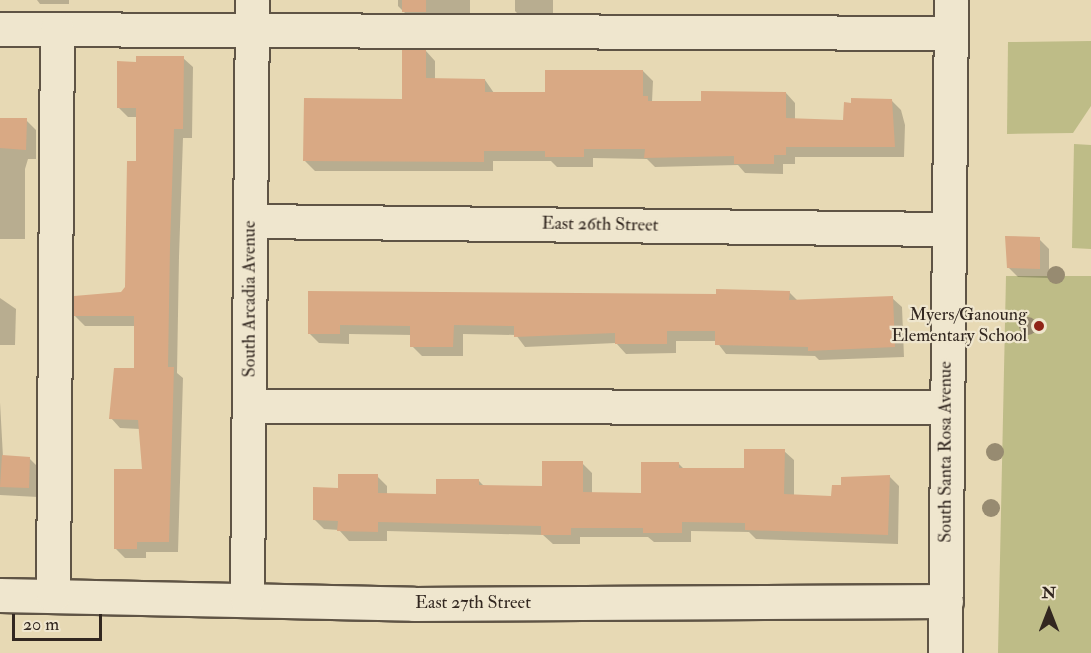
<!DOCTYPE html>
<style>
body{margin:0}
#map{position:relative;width:1091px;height:653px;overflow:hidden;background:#e7d9b4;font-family:"IM FELL Double Pica",serif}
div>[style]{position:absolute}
.green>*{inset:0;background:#bebc87}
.shadow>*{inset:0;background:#0003}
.building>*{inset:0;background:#d9a984}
.roads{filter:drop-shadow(2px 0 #5f5445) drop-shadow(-2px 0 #5f5445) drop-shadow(0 2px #5f5445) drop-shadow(0 -2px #5f5445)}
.minor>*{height:33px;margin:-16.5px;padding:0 16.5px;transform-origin:16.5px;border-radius:16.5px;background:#efe6ce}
.trees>*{width:18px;height:18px;margin:-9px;border-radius:50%;background:#978b71}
.dots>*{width:16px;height:16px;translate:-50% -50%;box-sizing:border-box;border:3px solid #efe6ce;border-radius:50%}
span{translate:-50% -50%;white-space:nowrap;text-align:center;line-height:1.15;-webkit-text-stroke:4.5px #efe6ce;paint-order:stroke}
.street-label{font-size:18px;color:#322720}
.poi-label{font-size:18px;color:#322720}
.right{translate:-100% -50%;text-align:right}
.north{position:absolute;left:1019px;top:581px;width:60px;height:60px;-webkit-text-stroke:4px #efe6ce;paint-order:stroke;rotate:0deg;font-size:16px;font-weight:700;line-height:24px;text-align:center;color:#322720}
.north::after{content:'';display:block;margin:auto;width:21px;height:27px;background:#322720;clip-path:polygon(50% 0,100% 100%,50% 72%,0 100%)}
.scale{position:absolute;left:12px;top:614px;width:90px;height:27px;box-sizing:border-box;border:3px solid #322720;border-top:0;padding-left:8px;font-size:18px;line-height:21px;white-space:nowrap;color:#322720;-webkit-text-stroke:4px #efe6ce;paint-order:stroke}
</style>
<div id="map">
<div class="green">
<div style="clip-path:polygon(1091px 41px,1091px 106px,1073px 133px,1007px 134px,1008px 42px)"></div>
<div style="clip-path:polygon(1074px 144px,1091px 145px,1091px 249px,1072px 248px)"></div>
<div style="clip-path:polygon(1006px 276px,1091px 276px,1091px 653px,998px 653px)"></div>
</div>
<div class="shadow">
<div style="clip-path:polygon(37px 0,69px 0,69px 4px,40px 4px)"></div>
<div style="clip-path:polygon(398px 0,470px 0,470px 16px,413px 21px,398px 6px)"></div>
<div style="clip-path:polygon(515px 0,553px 0,553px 21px,525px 21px,515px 11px)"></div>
<div style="clip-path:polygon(426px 51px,435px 61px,435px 79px,485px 80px,494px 93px,546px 93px,643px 71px,653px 81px,652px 102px,702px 103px,786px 93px,795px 103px,795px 120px,845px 121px,891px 100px,901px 110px,905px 125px,904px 157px,795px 157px,795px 164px,783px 164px,783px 174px,745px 173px,738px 165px,655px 167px,647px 159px,593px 158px,593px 167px,557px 167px,551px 161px,493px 161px,493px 171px,315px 171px,305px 161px,403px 100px)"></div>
<div style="clip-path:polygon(183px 58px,193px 67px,192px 138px,183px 138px,179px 257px,177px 373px,183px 378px,178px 552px,146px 552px,146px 558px,125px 558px,115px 548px,144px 470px,140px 429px,120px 428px,111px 418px,135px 369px,135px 326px,85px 326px,75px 316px,122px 294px,126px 287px,138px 163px,138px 117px,128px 117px,118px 107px,138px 63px)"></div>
<div style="clip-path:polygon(0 119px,26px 120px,36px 130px,36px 159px,28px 159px,25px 169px,25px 239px,0 239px)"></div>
<div style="clip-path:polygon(1039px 239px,1049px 249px,1049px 278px,1018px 277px,1008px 267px)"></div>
<div style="clip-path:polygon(310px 292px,717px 295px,789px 292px,798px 301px,892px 298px,902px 307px,904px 357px,819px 360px,815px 356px,726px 354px,716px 341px,676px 341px,676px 353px,626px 354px,616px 343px,525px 347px,516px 335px,463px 334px,463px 356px,422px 356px,412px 346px,412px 335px,349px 334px,349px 344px,319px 343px,309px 333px)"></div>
<div style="clip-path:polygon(0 298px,16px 309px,15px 345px,0 345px)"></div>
<div style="clip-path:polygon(0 402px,3px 457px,29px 458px,39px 468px,38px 497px,0 495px)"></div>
<div style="clip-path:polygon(784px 451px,794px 460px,794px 496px,833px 498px,889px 476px,899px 486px,898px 544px,756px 539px,749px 532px,691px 531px,691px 542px,654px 542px,648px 537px,580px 537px,580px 544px,553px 544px,543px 535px,387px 531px,387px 541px,349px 541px,339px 530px,324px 529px,314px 519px,339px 489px,377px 476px,387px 486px,387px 494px,437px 495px,479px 481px,485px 487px,543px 488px,582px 463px,592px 473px,592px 494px,643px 495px,678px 463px,684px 469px,745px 469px)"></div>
</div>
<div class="building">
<div style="clip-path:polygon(402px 0,426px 0,426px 12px,402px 12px)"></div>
<div style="clip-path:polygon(402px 49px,426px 50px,426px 78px,485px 79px,485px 92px,545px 92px,545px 70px,643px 70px,643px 96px,648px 96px,648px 101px,701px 101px,701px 91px,786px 92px,786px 118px,843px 120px,844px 102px,851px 103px,851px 98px,892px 99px,895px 147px,786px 147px,786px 155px,774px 155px,774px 164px,734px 164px,734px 156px,644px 158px,645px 149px,584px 149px,584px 157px,545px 157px,545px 151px,484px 151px,484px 162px,303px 161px,304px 98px,402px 99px)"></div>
<div style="clip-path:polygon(136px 56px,184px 56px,183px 129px,174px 129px,170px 246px,168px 367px,174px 367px,169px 542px,137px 542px,137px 549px,114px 549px,114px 469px,142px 469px,138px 420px,109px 419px,114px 368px,134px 368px,134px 316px,74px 316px,74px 296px,121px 292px,125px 287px,127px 161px,136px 161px,136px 108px,117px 108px,117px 61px,136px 62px)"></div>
<div style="clip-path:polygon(0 118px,27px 118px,26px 150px,0 148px)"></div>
<div style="clip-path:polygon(1005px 236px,1040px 237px,1040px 269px,1007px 268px)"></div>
<div style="clip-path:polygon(716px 289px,790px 291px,789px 300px,893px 296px,895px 347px,808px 351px,808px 347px,715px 345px,715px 331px,667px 331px,667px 344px,615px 344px,615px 333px,514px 337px,514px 326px,454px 325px,453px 347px,410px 347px,410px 326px,340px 325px,340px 334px,308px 334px,308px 291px,716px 294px)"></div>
<div style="clip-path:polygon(744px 449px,785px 449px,784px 494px,831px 496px,832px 485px,841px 485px,841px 477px,890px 475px,888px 535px,745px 530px,745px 523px,682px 522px,682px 533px,643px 533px,643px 528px,571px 528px,571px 535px,541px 535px,541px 526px,378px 522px,378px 532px,337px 531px,338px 521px,313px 520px,313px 487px,338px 488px,338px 474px,378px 474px,378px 493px,436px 494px,436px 479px,479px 479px,479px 485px,542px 486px,542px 461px,583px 461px,583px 492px,641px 493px,641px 462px,679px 462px,679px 468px,744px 468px)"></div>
<div style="clip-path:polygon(2px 455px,30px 457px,29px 488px,0 487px)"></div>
</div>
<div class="roads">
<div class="minor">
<div style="left:0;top:29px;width:950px;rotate:0.24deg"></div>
<div style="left:251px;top:221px;width:698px;rotate:0.66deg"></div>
<div style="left:250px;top:406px;width:696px;rotate:0.08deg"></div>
<div style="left:0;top:595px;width:414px;rotate:1.2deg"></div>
<div style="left:414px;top:604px;width:532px;rotate:-0.32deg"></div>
<div style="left:53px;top:595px;width:566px;rotate:-89.6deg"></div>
<div style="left:247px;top:599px;width:599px;rotate:-89.52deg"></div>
<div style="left:945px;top:653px;width:653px;rotate:-89.47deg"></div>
</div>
</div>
<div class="trees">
<div style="left:1056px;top:275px"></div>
<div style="left:1028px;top:326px"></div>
<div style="left:995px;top:452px"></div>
<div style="left:991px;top:508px"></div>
</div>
<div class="dots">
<div style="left:1039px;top:326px;background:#8f2418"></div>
</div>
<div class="street-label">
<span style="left:600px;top:225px;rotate:1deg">East 26th Street</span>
<span style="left:250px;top:299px;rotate:-90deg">South Arcadia Avenue</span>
<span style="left:946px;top:452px;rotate:-90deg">South Santa Rosa Avenue</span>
<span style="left:473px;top:603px">East 27th Street</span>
</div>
<div class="poi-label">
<span class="right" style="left:1027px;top:326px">Myers/Ganoung<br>Elementary School</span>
</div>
<div class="north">N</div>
<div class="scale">20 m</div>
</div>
